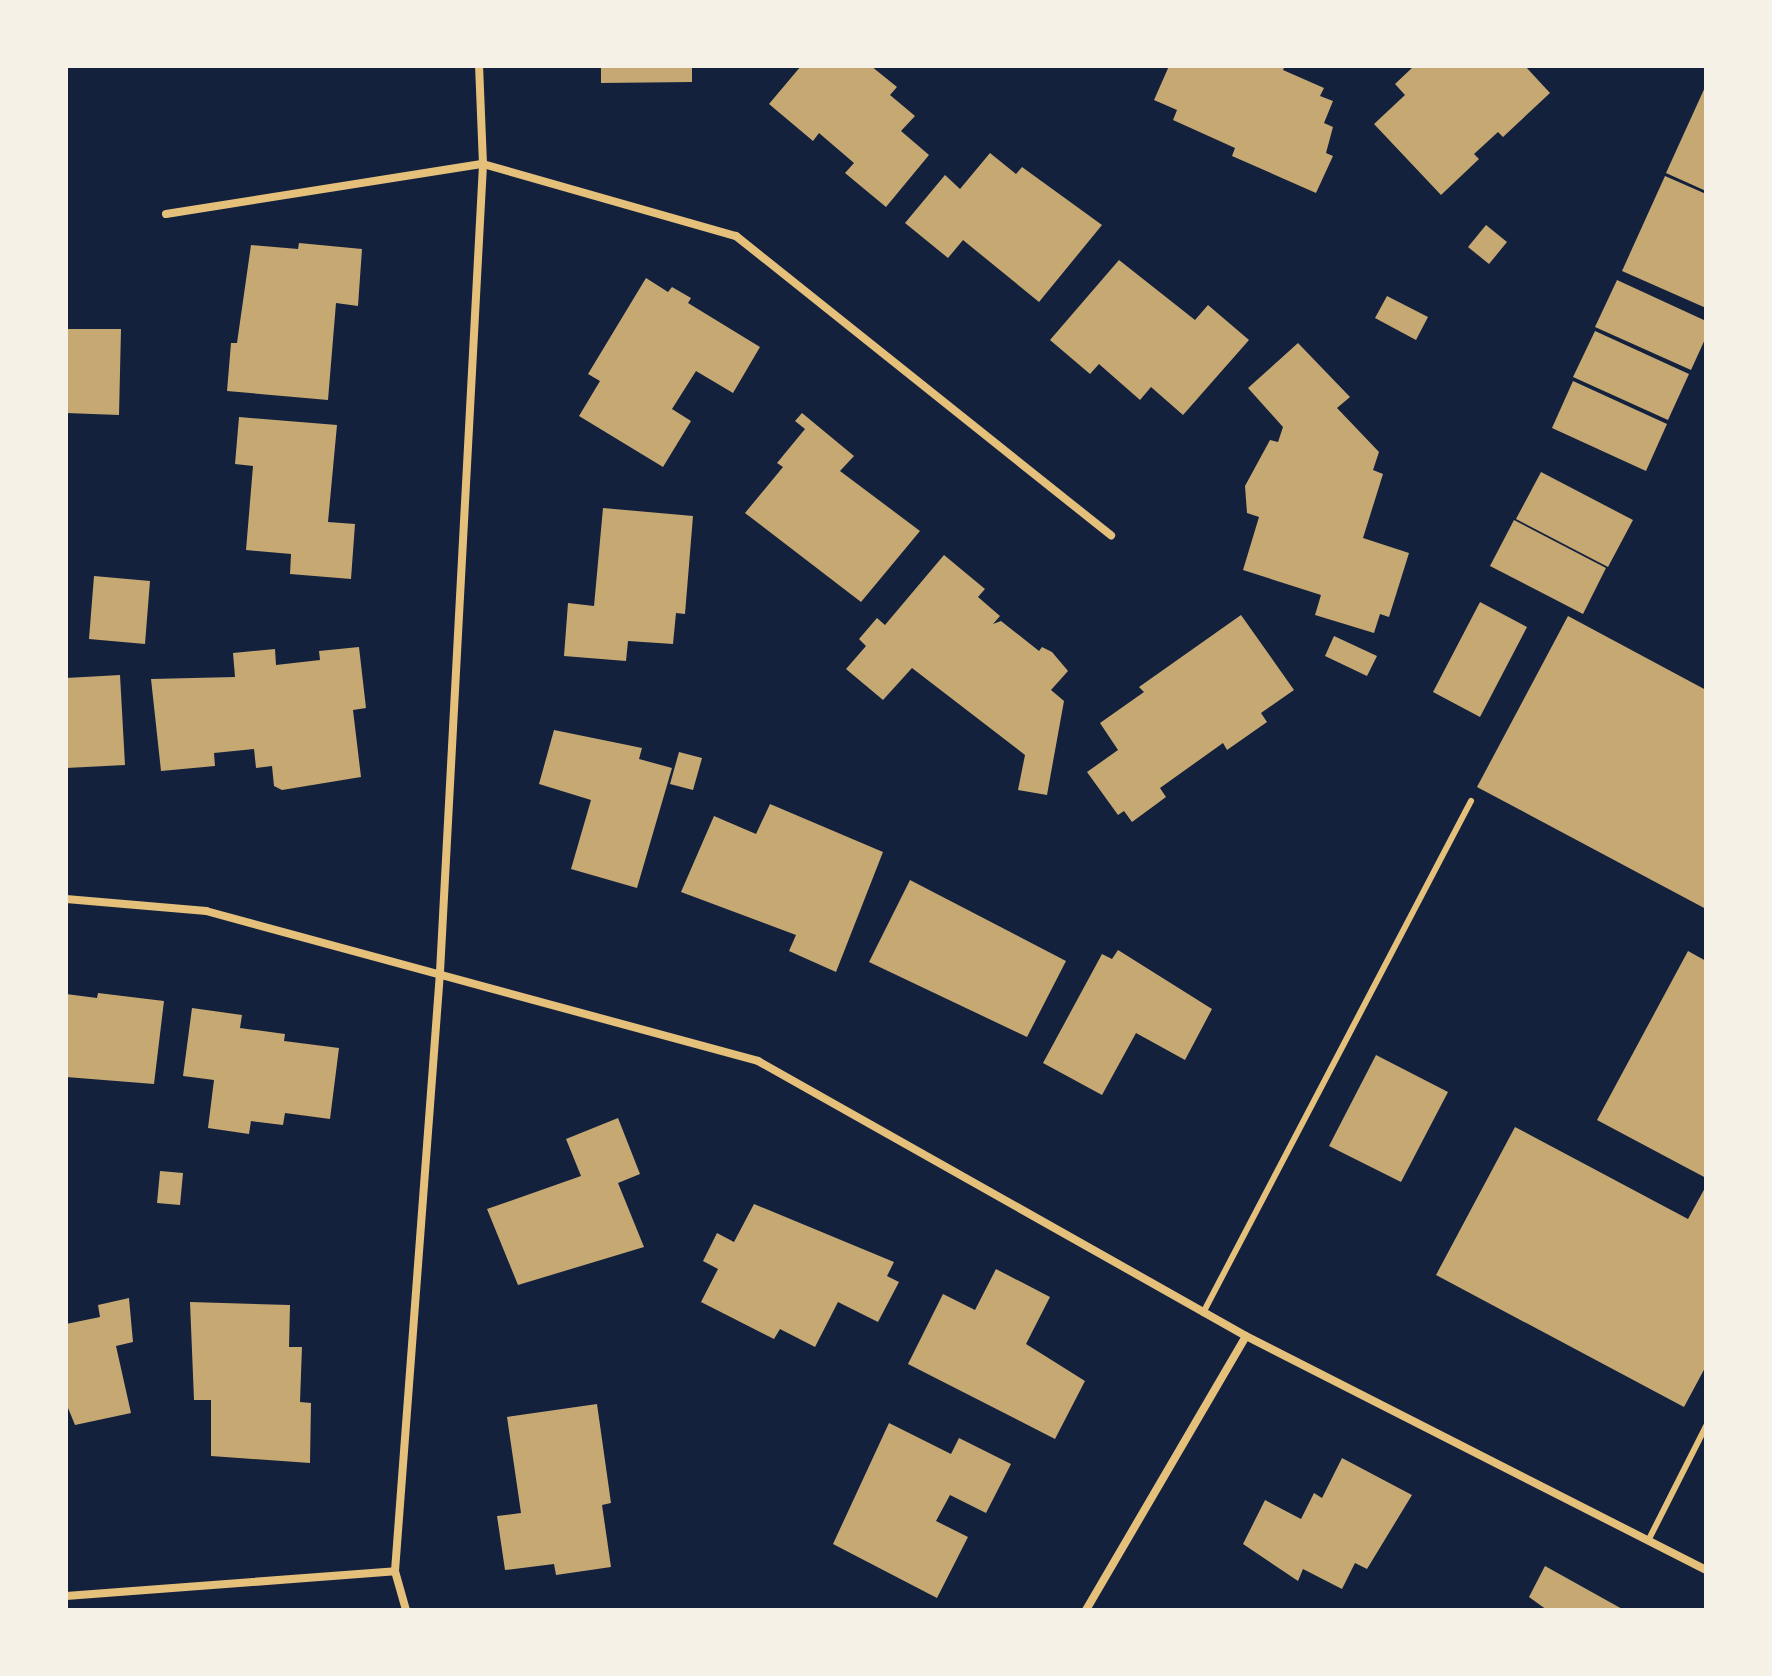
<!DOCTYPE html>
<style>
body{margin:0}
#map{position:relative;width:1772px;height:1676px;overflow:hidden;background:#14213d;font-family:"Playfair Display",serif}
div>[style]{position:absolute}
.building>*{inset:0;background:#c6a872}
.service>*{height:6px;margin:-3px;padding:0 3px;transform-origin:3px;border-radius:3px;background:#e5c07b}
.minor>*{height:8px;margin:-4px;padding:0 4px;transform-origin:4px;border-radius:4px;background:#e5c07b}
span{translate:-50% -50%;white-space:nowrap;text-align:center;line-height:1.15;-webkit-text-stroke:7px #f6f1e7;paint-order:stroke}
.frame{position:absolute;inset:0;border:68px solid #f6f1e7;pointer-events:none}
</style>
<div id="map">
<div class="building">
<div style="clip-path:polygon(601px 66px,692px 66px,692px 82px,601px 83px)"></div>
<div style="clip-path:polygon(801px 66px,871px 66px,897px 87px,890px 95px,915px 116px,901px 131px,929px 155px,886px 207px,845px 173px,854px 163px,819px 133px,813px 141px,769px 104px)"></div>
<div style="clip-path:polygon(1169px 66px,1285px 66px,1283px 70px,1324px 88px,1320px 96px,1333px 101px,1324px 123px,1333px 127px,1326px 153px,1333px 156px,1316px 193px,1232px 156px,1235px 148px,1173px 120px,1177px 110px,1154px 100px)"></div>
<div style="clip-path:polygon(1414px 66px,1525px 66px,1550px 93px,1503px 137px,1498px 132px,1474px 154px,1479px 159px,1441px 195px,1374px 124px,1405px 95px,1395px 84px)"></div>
<div style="clip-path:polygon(1706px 85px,1706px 191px,1666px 173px)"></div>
<div style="clip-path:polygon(990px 153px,1016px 174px,1022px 167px,1102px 225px,1039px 302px,963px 240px,948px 258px,905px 223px,945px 175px,960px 189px)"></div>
<div style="clip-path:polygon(1665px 176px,1706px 194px,1706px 308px,1622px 271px)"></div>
<div style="clip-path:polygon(1486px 225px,1507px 242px,1489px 264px,1468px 247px)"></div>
<div style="clip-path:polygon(299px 243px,362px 249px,358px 306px,336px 303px,328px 400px,227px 391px,231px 343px,237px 343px,251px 245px,298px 249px)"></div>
<div style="clip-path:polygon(1119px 260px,1195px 320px,1208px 305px,1249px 340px,1183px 415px,1151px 387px,1140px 400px,1099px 364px,1090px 374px,1050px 340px)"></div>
<div style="clip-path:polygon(646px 278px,668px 292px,672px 287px,691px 298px,688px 303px,760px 347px,733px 393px,696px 371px,672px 409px,691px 421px,663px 467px,579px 416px,600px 381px,588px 374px)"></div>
<div style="clip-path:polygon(1617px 280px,1706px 321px,1706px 337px,1691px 370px,1595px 327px)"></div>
<div style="clip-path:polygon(1387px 296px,1428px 317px,1416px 340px,1375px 318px)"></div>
<div style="clip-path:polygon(66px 329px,121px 329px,119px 415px,66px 413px)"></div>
<div style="clip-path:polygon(1595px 331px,1689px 374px,1668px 420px,1573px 377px)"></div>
<div style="clip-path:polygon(1298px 343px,1350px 397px,1337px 408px,1379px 452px,1373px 470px,1383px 474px,1363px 538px,1409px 553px,1389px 617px,1380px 614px,1374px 633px,1315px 615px,1321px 595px,1243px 570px,1259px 517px,1247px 513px,1245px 486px,1270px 440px,1278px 442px,1283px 427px,1248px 388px)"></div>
<div style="clip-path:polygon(1573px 381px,1667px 424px,1646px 471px,1552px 428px)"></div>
<div style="clip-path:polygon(802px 413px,854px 456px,840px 471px,920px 531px,861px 602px,745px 513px,783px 467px,777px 463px,805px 429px,795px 421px)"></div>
<div style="clip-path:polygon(239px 417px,337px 425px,328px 522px,355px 524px,351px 579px,290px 574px,291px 554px,246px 550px,253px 466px,235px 464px)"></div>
<div style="clip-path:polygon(1541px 472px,1633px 520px,1608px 567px,1516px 519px)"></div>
<div style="clip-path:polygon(603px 508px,693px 516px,685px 614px,676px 613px,673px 644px,628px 641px,626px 661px,564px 656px,568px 603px,594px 606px)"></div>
<div style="clip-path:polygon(1514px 520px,1606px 568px,1583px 614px,1490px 566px)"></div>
<div style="clip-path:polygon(944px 555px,985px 589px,978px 597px,1000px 616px,993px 624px,1001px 621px,1039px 651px,1042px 647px,1052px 652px,1068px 671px,1051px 690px,1064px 701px,1047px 795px,1018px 790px,1025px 755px,912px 668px,883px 700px,846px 669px,866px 646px,859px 639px,877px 618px,885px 625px)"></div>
<div style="clip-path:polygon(94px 576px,150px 581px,145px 644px,89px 639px)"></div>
<div style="clip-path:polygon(1480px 602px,1527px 627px,1480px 717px,1433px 692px)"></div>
<div style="clip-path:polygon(1241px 615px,1294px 690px,1261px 713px,1267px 722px,1227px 750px,1223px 743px,1160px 788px,1166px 797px,1132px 822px,1124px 811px,1118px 815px,1087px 772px,1118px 750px,1100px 723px,1144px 692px,1139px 687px)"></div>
<div style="clip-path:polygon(1568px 616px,1706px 690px,1706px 909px,1477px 787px)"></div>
<div style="clip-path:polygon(1334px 636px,1377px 656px,1367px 676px,1325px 656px)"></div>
<div style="clip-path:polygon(359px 647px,366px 708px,353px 710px,361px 777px,282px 790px,274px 786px,272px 766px,256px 768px,254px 749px,214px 753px,215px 766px,161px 771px,151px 679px,235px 677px,233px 653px,275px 649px,276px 665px,320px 660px,319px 651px)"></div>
<div style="clip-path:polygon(120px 675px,125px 765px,66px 768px,66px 678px)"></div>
<div style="clip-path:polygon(554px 730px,642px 748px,639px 759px,672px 768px,637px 888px,571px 869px,591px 800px,539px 784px)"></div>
<div style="clip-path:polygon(679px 752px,702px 758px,693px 790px,670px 784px)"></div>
<div style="clip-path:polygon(770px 804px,883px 852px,836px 972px,789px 951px,796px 935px,681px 892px,714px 816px,756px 834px)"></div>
<div style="clip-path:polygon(910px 880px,1066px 961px,1027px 1037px,869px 962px)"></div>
<div style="clip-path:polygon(1118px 950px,1212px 1009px,1185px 1060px,1136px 1033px,1102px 1095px,1043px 1063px,1102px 954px,1112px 959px)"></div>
<div style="clip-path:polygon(1688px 951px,1706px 961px,1706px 1178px,1597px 1120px)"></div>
<div style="clip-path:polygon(98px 993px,164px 1001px,154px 1084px,66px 1077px,66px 994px,97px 998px)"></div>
<div style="clip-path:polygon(192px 1008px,242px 1015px,240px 1028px,285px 1034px,284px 1041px,339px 1048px,330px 1119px,285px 1113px,283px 1125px,251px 1121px,249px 1134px,208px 1128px,214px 1080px,183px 1076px)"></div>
<div style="clip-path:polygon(1376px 1055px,1448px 1092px,1401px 1182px,1329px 1146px)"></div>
<div style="clip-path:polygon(618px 1118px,640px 1174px,618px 1183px,644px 1247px,518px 1285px,487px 1209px,581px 1176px,566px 1139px)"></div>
<div style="clip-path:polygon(1515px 1127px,1688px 1219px,1706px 1186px,1706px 1366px,1684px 1407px,1436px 1275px)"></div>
<div style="clip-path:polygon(160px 1171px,183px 1173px,180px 1205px,157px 1203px)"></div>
<div style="clip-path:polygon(754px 1204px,894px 1262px,887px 1276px,899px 1282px,878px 1322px,838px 1302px,815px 1347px,780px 1329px,774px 1339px,701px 1302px,718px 1269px,703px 1261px,717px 1233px,734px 1242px)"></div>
<div style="clip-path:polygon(996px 1269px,1050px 1297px,1026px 1344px,1085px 1381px,1055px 1439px,908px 1364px,943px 1294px,975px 1310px)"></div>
<div style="clip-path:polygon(129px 1298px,133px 1342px,116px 1346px,131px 1413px,75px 1425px,66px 1403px,66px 1324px,100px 1317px,98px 1305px)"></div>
<div style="clip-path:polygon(190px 1302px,290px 1305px,289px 1347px,302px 1347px,300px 1402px,311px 1403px,310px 1463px,211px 1456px,211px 1400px,194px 1400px)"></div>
<div style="clip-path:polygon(597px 1404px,611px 1503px,602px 1505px,611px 1567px,556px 1575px,554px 1564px,505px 1570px,497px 1516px,521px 1513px,507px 1417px)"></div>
<div style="clip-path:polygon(889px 1423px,951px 1454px,959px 1438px,1011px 1464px,986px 1513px,950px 1495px,936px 1521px,968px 1537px,937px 1598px,833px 1544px)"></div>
<div style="clip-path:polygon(1342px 1458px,1412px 1495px,1367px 1569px,1355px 1563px,1342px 1589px,1303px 1569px,1298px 1581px,1243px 1544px,1265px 1500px,1301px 1519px,1314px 1493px,1322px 1498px)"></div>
<div style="clip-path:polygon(1545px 1566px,1624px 1610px,1547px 1610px,1529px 1597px)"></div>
</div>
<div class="service">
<div style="left:1203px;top:1313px;width:578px;rotate:-62.37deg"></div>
<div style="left:1648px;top:1541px;width:129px;rotate:-63.2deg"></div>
</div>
<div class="minor">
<div style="left:166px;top:214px;width:321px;rotate:-9deg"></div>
<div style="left:483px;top:164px;width:263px;rotate:15.9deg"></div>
<div style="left:736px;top:236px;width:480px;rotate:38.6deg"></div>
<div style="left:66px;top:899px;width:141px;rotate:4.9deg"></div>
<div style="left:206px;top:911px;width:572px;rotate:15.2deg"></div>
<div style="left:758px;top:1061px;width:560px;rotate:29.4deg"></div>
<div style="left:1246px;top:1336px;width:516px;rotate:26.96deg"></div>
<div style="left:66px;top:1596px;width:330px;rotate:-4.3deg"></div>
<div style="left:406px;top:1610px;width:41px;rotate:-105.8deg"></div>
<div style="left:395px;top:1571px;width:601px;rotate:-85.7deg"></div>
<div style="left:440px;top:972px;width:809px;rotate:-86.95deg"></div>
<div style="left:483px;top:164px;width:98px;rotate:-92.3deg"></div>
<div style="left:1086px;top:1610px;width:317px;rotate:-59.7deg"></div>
</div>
<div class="frame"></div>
</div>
